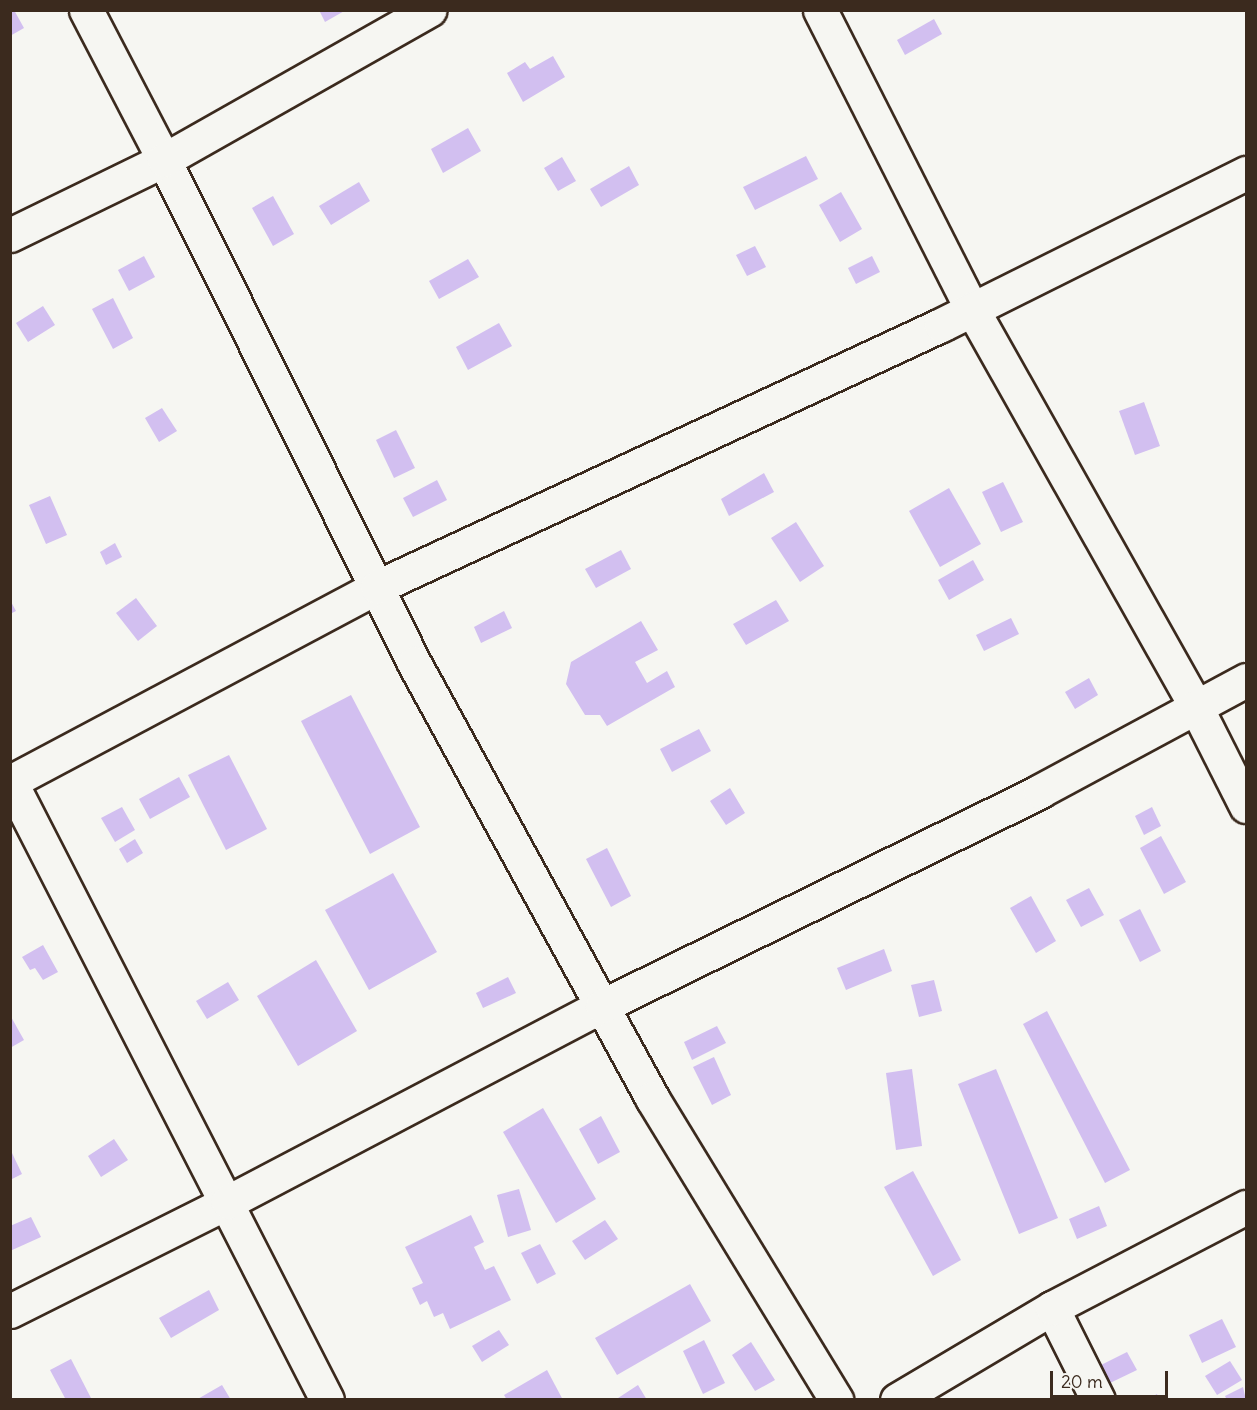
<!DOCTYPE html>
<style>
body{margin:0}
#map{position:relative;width:1257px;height:1410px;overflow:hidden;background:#f6f6f2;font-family:Delius,sans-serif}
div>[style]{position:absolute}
.building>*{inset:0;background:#d2bff0}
.roads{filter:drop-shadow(2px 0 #3b2a1e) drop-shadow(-2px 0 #3b2a1e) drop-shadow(0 2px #3b2a1e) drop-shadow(0 -2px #3b2a1e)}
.minor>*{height:33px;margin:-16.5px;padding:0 16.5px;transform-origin:16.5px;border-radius:16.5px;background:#f6f6f2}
span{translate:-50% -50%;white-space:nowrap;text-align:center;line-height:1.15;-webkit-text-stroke:4.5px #f6f6f2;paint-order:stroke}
.frame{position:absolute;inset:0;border:12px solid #3b2a1e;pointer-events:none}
.scale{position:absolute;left:1050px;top:1371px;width:118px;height:27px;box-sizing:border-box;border:3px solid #3b2a1e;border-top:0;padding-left:8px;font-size:18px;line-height:21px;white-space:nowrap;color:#3b2a1e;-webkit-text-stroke:4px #f6f6f2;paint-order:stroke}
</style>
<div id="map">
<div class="building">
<div style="clip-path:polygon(10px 10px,14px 10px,24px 28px,10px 36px)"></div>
<div style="clip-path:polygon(319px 10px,346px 10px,325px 22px)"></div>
<div style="clip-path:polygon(934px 19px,942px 34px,905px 55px,897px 40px)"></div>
<div style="clip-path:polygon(553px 56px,565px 77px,523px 102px,507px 73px,525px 62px,530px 69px)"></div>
<div style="clip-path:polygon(468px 128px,481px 151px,443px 173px,431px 149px)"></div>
<div style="clip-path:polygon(806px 156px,818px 179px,755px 210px,743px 187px)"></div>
<div style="clip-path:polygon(562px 157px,576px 181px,558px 191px,544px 168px)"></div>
<div style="clip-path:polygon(629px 166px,639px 185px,601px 207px,590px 189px)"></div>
<div style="clip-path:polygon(359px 182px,370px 201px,331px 225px,319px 206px)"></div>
<div style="clip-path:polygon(841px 192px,862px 229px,840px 242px,819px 205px)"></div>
<div style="clip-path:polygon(273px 196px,294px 234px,273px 246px,252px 208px)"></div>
<div style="clip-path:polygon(755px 246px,766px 267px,747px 276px,736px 255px)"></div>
<div style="clip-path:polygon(144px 256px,155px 277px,129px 291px,118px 270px)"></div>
<div style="clip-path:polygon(872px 256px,880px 272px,856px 284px,848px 268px)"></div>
<div style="clip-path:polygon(468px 259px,479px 277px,439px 299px,429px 281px)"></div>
<div style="clip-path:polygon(113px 298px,133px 338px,113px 349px,92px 309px)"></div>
<div style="clip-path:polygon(43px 306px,55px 325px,28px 342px,16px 323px)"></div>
<div style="clip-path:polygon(499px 323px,512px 346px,468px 370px,456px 347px)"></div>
<div style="clip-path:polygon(1144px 402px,1160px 446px,1135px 455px,1119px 411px)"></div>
<div style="clip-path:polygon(162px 408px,177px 431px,159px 442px,145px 418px)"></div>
<div style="clip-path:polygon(396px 430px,415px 468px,394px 478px,376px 440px)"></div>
<div style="clip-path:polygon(764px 473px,774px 492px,729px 516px,721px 499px)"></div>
<div style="clip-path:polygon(437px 480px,447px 500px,413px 517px,403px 498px)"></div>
<div style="clip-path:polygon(1003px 482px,1023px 522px,1001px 532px,982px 492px)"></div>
<div style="clip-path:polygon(949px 488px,981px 544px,940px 567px,909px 511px)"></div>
<div style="clip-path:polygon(50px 496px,67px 535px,46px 544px,29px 505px)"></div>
<div style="clip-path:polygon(796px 522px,824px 566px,800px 582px,771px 538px)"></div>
<div style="clip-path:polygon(115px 543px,122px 557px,106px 565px,100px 552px)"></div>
<div style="clip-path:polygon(621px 550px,631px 569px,596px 588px,585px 569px)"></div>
<div style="clip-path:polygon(973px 560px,984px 580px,949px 600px,938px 580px)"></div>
<div style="clip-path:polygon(136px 598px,157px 626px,138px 641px,116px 613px)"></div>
<div style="clip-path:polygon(10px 600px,16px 611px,10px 614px)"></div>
<div style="clip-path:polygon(776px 600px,789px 621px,746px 645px,733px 624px)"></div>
<div style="clip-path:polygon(504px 611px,512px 628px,481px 643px,474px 627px)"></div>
<div style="clip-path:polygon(1011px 618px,1019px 634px,984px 651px,976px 635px)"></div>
<div style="clip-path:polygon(641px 621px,658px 650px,635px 662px,647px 683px,667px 671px,675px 687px,607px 726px,600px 715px,585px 715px,566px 684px,571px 662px)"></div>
<div style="clip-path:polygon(1089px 678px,1098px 695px,1075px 709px,1065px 692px)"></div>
<div style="clip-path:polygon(351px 695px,420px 827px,370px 854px,301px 721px)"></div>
<div style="clip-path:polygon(699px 729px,711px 751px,672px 772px,660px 749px)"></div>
<div style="clip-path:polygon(229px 755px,267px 829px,226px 850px,188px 775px)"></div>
<div style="clip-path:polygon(179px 777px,190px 797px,150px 819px,139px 799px)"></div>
<div style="clip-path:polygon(730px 788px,745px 813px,726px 825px,710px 801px)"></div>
<div style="clip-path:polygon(122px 807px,135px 830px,115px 842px,101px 818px)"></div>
<div style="clip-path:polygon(1152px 807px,1161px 826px,1144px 835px,1135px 816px)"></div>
<div style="clip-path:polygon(1161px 836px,1186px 882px,1164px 894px,1140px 848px)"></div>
<div style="clip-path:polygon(135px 839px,143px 853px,127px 863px,119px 849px)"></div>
<div style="clip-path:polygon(607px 848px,631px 896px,611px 907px,586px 859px)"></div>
<div style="clip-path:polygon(393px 873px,437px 952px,369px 990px,325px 910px)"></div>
<div style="clip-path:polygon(1089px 888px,1104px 915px,1081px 927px,1066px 900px)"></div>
<div style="clip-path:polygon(1031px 896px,1056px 941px,1036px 953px,1010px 908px)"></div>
<div style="clip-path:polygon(1140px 909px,1161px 951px,1140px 962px,1119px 920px)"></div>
<div style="clip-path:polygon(43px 945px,58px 972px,43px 980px,35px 968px,30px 970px,22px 957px)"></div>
<div style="clip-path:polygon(884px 949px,892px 971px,846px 990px,837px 968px)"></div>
<div style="clip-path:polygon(316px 960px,357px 1031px,298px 1066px,257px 996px)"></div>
<div style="clip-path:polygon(508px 977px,516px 993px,483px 1008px,476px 993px)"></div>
<div style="clip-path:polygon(934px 980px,942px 1011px,919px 1017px,911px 985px)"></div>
<div style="clip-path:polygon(228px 982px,239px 1000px,207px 1019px,196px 1001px)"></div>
<div style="clip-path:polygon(1047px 1011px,1130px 1170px,1105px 1183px,1023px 1024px)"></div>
<div style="clip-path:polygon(10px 1015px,24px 1040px,10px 1048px)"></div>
<div style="clip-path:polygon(717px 1026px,726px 1043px,692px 1060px,684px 1042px)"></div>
<div style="clip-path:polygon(714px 1057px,731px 1095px,712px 1105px,693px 1067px)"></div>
<div style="clip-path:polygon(912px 1069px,922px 1146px,896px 1150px,886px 1073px)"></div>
<div style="clip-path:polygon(996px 1069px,1058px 1218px,1019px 1234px,958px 1084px)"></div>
<div style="clip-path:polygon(543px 1108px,596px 1199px,556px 1223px,503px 1132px)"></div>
<div style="clip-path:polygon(601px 1116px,620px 1152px,598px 1164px,579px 1129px)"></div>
<div style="clip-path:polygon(114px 1139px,128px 1160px,101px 1177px,88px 1156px)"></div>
<div style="clip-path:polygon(12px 1153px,22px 1174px,10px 1180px,10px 1154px)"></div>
<div style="clip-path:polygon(913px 1171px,961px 1260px,933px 1276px,884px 1187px)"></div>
<div style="clip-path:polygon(519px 1189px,531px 1230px,508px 1237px,497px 1195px)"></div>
<div style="clip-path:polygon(1099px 1206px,1107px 1226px,1077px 1239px,1069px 1219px)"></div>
<div style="clip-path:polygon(471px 1215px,484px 1242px,474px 1247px,485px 1270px,494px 1266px,511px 1300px,450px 1329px,443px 1313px,434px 1317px,427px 1301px,420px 1305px,412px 1288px,423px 1283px,405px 1247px)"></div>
<div style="clip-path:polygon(31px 1217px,41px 1237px,10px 1251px,10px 1226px)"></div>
<div style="clip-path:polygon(605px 1220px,618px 1239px,585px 1260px,572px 1241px)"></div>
<div style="clip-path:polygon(540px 1244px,556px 1274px,537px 1284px,521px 1253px)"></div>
<div style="clip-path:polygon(690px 1284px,711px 1321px,617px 1375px,595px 1338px)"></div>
<div style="clip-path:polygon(209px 1290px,219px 1310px,171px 1338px,159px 1318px)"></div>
<div style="clip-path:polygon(1222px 1319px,1236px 1347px,1202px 1363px,1189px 1335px)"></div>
<div style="clip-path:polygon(499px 1330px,509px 1345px,482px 1362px,472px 1346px)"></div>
<div style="clip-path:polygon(704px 1340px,725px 1383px,703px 1394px,683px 1351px)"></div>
<div style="clip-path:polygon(751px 1342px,775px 1380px,755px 1391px,732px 1355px)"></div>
<div style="clip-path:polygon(1127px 1352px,1137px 1370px,1110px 1383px,1101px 1365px)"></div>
<div style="clip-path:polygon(71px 1359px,92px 1400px,66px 1400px,50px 1370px)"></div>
<div style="clip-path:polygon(1230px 1361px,1242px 1380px,1217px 1395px,1205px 1376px)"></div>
<div style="clip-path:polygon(547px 1370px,563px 1400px,507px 1400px,504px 1395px)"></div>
<div style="clip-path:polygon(222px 1385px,231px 1400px,196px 1400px)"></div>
<div style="clip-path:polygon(638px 1385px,647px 1400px,615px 1400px)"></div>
<div style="clip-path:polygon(1243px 1387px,1246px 1400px,1227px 1400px,1225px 1396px)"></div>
<div style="clip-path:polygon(1157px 1394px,1159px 1400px,1146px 1400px)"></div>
</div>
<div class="roads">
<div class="minor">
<div style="left:86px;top:10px;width:169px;rotate:62.5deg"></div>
<div style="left:164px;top:160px;width:562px;rotate:63.57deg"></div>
<div style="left:414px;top:663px;width:496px;rotate:61.3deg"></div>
<div style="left:652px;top:1098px;width:354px;rotate:58.6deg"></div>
<div style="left:820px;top:10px;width:335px;rotate:63.1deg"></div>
<div style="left:972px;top:309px;width:457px;rotate:60.6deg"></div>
<div style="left:1196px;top:707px;width:111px;rotate:63.2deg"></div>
<div style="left:10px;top:235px;width:171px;rotate:-26deg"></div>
<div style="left:164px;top:160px;width:305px;rotate:-29.5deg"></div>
<div style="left:10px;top:781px;width:695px;rotate:62.88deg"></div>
<div style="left:10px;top:782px;width:416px;rotate:-28deg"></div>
<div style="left:377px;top:587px;width:622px;rotate:-24.92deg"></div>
<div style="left:941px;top:325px;width:341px;rotate:-26.5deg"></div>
<div style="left:1052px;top:1308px;width:103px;rotate:63.4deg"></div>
<div style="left:10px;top:1311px;width:244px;rotate:-26.6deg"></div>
<div style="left:228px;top:1202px;width:422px;rotate:-27.7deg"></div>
<div style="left:602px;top:1006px;width:488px;rotate:-26.1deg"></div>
<div style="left:1040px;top:791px;width:234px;rotate:-28.3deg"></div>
<div style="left:897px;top:1400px;width:180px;rotate:-30.7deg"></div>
<div style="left:1052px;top:1308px;width:219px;rotate:-27.5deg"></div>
</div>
</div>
<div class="frame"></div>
<div class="scale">20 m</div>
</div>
